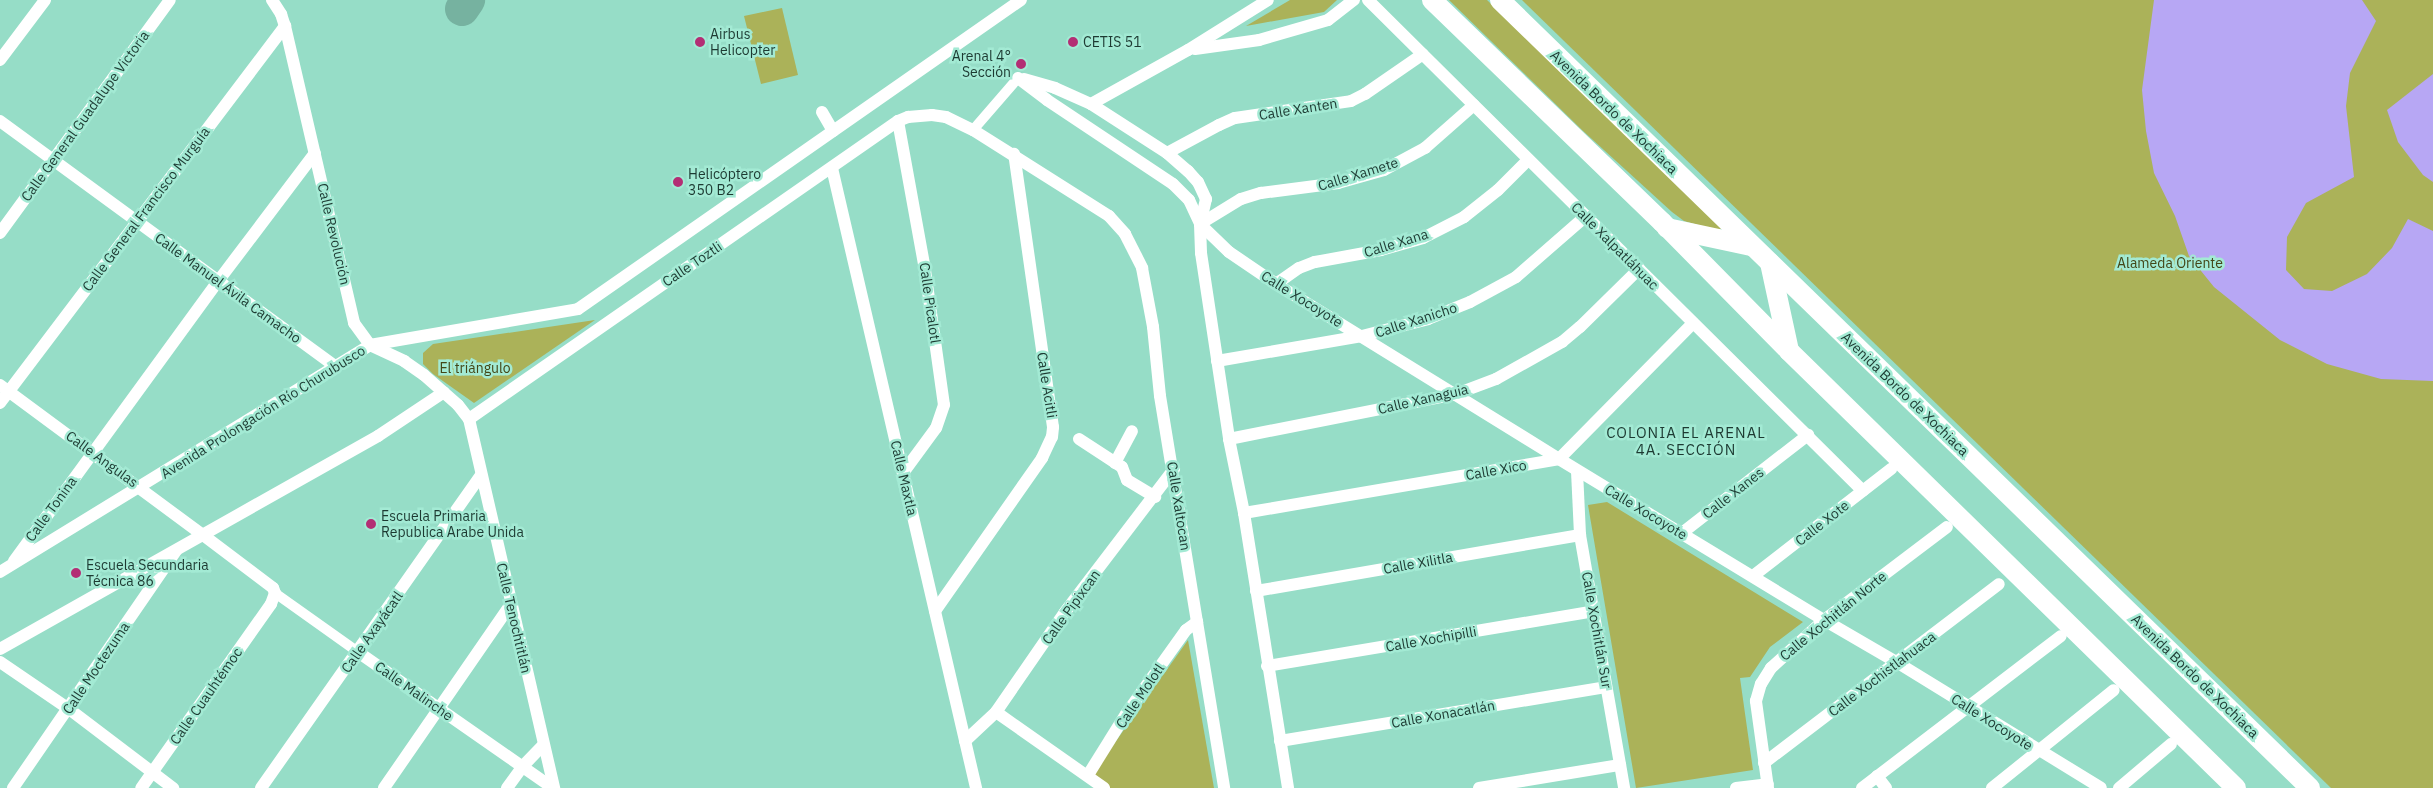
<!DOCTYPE html>
<meta charset="utf-8">
<style>
body{margin:0}
#map{position:relative;width:2433px;height:788px;overflow:hidden;background:#96ddc7;font-family:"IBM Plex Sans",sans-serif}
div>[style]{position:absolute}
.green>*{inset:0;background:#abb259}
.water>*{inset:0;background:#b7a7f4}
.taxiway>*{height:34px;margin:-17px;padding:0 17px;transform-origin:17px;border-radius:17px;background:#76b2a0}
.pedestrian>*{height:10px;margin:-5px;padding:0 5px;transform-origin:5px;border-radius:5px;background:#fff}
.minor>*{height:12px;margin:-6px;padding:0 6px;transform-origin:6px;border-radius:6px;background:#fff}
.primary>*{height:20px;margin:-10px;padding:0 10px;transform-origin:10px;border-radius:10px;background:#fff}
.dots>*{width:14px;height:14px;translate:-50% -50%;box-sizing:border-box;border:2px solid #a3ead4;border-radius:50%}
span{translate:-50% -50%;white-space:nowrap;text-align:center;line-height:1.15;-webkit-text-stroke:5px #a3ead4;paint-order:stroke}
.poi-label{font-size:14px;color:#1d3a32}
.left{translate:0 -50%;text-align:left}
.right{translate:-100% -50%;text-align:right}
.street-label{font-size:14px;color:#1d3a32}
.park-label{font-size:14px;color:#434617}
.neighbourhood-label{font-size:15px;color:#1d3a32;letter-spacing:1px}
</style>
<div id="map">
<div class="green">
<div style="clip-path:polygon(1290px 0,1337px 0,1324px 12px,1246px 26px)"></div>
<div style="clip-path:polygon(1449px 0,1487px 0,1719px 223px,1721px 229px,1712px 229px,1684px 221px,1672px 212px,1582px 130px)"></div>
<div style="clip-path:polygon(1522px 0,2433px 0,2433px 788px,2331px 788px)"></div>
<div style="clip-path:polygon(782px 8px,798px 75px,761px 84px,744px 16px)"></div>
<div style="clip-path:polygon(595px 320px,474px 403px,433px 374px,423px 364px,423px 353px,433px 344px)"></div>
<div style="clip-path:polygon(1607px 502px,1803px 622px,1770px 647px,1750px 677px,1740px 678px,1753px 770px,1636px 788px,1588px 505px)"></div>
<div style="clip-path:polygon(1188px 640px,1214px 788px,1109px 788px,1091px 776px)"></div>
</div>
<div class="water">
<div style="clip-path:polygon(2154px 0,2362px 0,2376px 21px,2350px 73px,2346px 106px,2354px 177px,2306px 203px,2287px 237px,2286px 270px,2304px 289px,2332px 291px,2367px 274px,2392px 248px,2408px 219px,2433px 231px,2433px 381px,2381px 379px,2327px 364px,2280px 340px,2214px 287px,2189px 256px,2175px 216px,2154px 173px,2146px 131px,2142px 90px)"></div>
<div style="clip-path:polygon(2433px 74px,2433px 182px,2423px 175px,2398px 142px,2387px 110px)"></div>
</div>
<div class="taxiway">
<div style="left:462px;top:9px;width:11px;rotate:-56deg"></div>
</div>
<div class="pedestrian">
<div style="left:973px;top:130px;width:69px;rotate:-49.1deg"></div>
<div style="left:275px;top:593px;width:102px;rotate:35.4deg"></div>
</div>
<div class="minor">
<div style="left:272px;top:0;width:17px;rotate:57deg"></div>
<div style="left:281px;top:14px;width:13px;rotate:72deg"></div>
<div style="left:285px;top:26px;width:305px;rotate:76.9deg"></div>
<div style="left:354px;top:323px;width:27px;rotate:54deg"></div>
<div style="left:370px;top:345px;width:38px;rotate:25deg"></div>
<div style="left:404px;top:361px;width:24px;rotate:35deg"></div>
<div style="left:424px;top:375px;width:45px;rotate:41.4deg"></div>
<div style="left:458px;top:405px;width:18px;rotate:52deg"></div>
<div style="left:469px;top:419px;width:379px;rotate:77deg"></div>
<div style="left:1368px;top:0;width:697px;rotate:44.77deg"></div>
<div style="left:1195px;top:49px;width:65px;rotate:-8deg"></div>
<div style="left:1259px;top:40px;width:72px;rotate:-16.2deg"></div>
<div style="left:1328px;top:20px;width:33px;rotate:-38deg"></div>
<div style="left:0;top:60px;width:75px;rotate:-53.1deg"></div>
<div style="left:1018px;top:78px;width:36px;rotate:37deg"></div>
<div style="left:1047px;top:100px;width:151px;rotate:33.7deg"></div>
<div style="left:1173px;top:184px;width:23px;rotate:45deg"></div>
<div style="left:1189px;top:200px;width:26px;rotate:65deg"></div>
<div style="left:1200px;top:224px;width:40px;rotate:44deg"></div>
<div style="left:1229px;top:252px;width:57px;rotate:34.2deg"></div>
<div style="left:1276px;top:284px;width:333px;rotate:31.7deg"></div>
<div style="left:1559px;top:459px;width:310px;rotate:31.3deg"></div>
<div style="left:1824px;top:620px;width:86px;rotate:30.2deg"></div>
<div style="left:1898px;top:663px;width:238px;rotate:31.6deg"></div>
<div style="left:1024px;top:79px;width:32px;rotate:16deg"></div>
<div style="left:1055px;top:88px;width:39px;rotate:24deg"></div>
<div style="left:1091px;top:104px;width:90px;rotate:32.8deg"></div>
<div style="left:1167px;top:153px;width:28px;rotate:41deg"></div>
<div style="left:1188px;top:171px;width:15px;rotate:48deg"></div>
<div style="left:1198px;top:182px;width:19px;rotate:65deg"></div>
<div style="left:1206px;top:199px;width:26px;rotate:103deg"></div>
<div style="left:1200px;top:224px;width:29px;rotate:88deg"></div>
<div style="left:1201px;top:253px;width:188px;rotate:81.4deg"></div>
<div style="left:1229px;top:439px;width:76px;rotate:78.5deg"></div>
<div style="left:1244px;top:513px;width:278px;rotate:80.9deg"></div>
<div style="left:1091px;top:104px;width:111px;rotate:-29.1deg"></div>
<div style="left:1188px;top:50px;width:94px;rotate:-32deg"></div>
<div style="left:822px;top:112px;width:22px;rotate:60deg"></div>
<div style="left:0;top:121px;width:416px;rotate:36.2deg"></div>
<div style="left:898px;top:121px;width:151px;rotate:79.7deg"></div>
<div style="left:925px;top:270px;width:136px;rotate:82deg"></div>
<div style="left:944px;top:405px;width:24px;rotate:109deg"></div>
<div style="left:936px;top:428px;width:56px;rotate:126.3deg"></div>
<div style="left:1167px;top:153px;width:59px;rotate:-28.3deg"></div>
<div style="left:1219px;top:125px;width:17px;rotate:-24deg"></div>
<div style="left:1235px;top:118px;width:117px;rotate:-8.3deg"></div>
<div style="left:1351px;top:101px;width:16px;rotate:-27deg"></div>
<div style="left:1365px;top:94px;width:70px;rotate:-34.6deg"></div>
<div style="left:832px;top:168px;width:637px;rotate:76.92deg"></div>
<div style="left:1200px;top:224px;width:48px;rotate:-31.4deg"></div>
<div style="left:1241px;top:199px;width:21px;rotate:-17deg"></div>
<div style="left:1261px;top:193px;width:78px;rotate:-7.4deg"></div>
<div style="left:1338px;top:183px;width:48px;rotate:-15.8deg"></div>
<div style="left:1384px;top:170px;width:47px;rotate:-28.2deg"></div>
<div style="left:1425px;top:148px;width:65px;rotate:-41.3deg"></div>
<div style="left:0;top:233px;width:288px;rotate:-53.9deg"></div>
<div style="left:1276px;top:284px;width:28px;rotate:-35deg"></div>
<div style="left:1299px;top:268px;width:17px;rotate:-21deg"></div>
<div style="left:1315px;top:262px;width:67px;rotate:-10.3deg"></div>
<div style="left:1381px;top:250px;width:44px;rotate:-15.9deg"></div>
<div style="left:1423px;top:238px;width:46px;rotate:-27.1deg"></div>
<div style="left:1464px;top:217px;width:43px;rotate:-38.5deg"></div>
<div style="left:1498px;top:190px;width:42px;rotate:-45deg"></div>
<div style="left:1217px;top:361px;width:147px;rotate:-9.8deg"></div>
<div style="left:1362px;top:336px;width:68px;rotate:-14.4deg"></div>
<div style="left:1428px;top:319px;width:45px;rotate:-22deg"></div>
<div style="left:1470px;top:302px;width:52px;rotate:-28.5deg"></div>
<div style="left:1516px;top:277px;width:93px;rotate:-41.1deg"></div>
<div style="left:0;top:385px;width:252px;rotate:36.5deg"></div>
<div style="left:203px;top:535px;width:88px;rotate:37.1deg"></div>
<div style="left:273px;top:588px;width:5px;rotate:68deg"></div>
<div style="left:275px;top:593px;width:12px;rotate:110deg"></div>
<div style="left:271px;top:604px;width:225px;rotate:125.2deg"></div>
<div style="left:0;top:403px;width:473px;rotate:-52.9deg"></div>
<div style="left:469px;top:419px;width:522px;rotate:-34.79deg"></div>
<div style="left:898px;top:121px;width:11px;rotate:-22deg"></div>
<div style="left:908px;top:117px;width:24px;rotate:-5deg"></div>
<div style="left:932px;top:115px;width:14px;rotate:8deg"></div>
<div style="left:946px;top:117px;width:30px;rotate:26deg"></div>
<div style="left:973px;top:130px;width:161px;rotate:32.3deg"></div>
<div style="left:1109px;top:216px;width:24px;rotate:48deg"></div>
<div style="left:1125px;top:234px;width:38px;rotate:63deg"></div>
<div style="left:1142px;top:268px;width:60px;rotate:79.4deg"></div>
<div style="left:1153px;top:327px;width:69px;rotate:84.2deg"></div>
<div style="left:1160px;top:396px;width:397px;rotate:80.7deg"></div>
<div style="left:1079px;top:439px;width:51px;rotate:33.1deg"></div>
<div style="left:1122px;top:467px;width:14px;rotate:69deg"></div>
<div style="left:1127px;top:480px;width:33px;rotate:31deg"></div>
<div style="left:1229px;top:439px;width:231px;rotate:-11.2deg"></div>
<div style="left:1456px;top:394px;width:43px;rotate:-20.6deg"></div>
<div style="left:1496px;top:379px;width:76px;rotate:-29.3deg"></div>
<div style="left:1562px;top:342px;width:23px;rotate:-40deg"></div>
<div style="left:1580px;top:327px;width:83px;rotate:-44.5deg"></div>
<div style="left:1115px;top:463px;width:36px;rotate:-62deg"></div>
<div style="left:1577px;top:471px;width:64px;rotate:87.3deg"></div>
<div style="left:1580px;top:535px;width:257px;rotate:80.1deg"></div>
<div style="left:1244px;top:513px;width:320px;rotate:-9.7deg"></div>
<div style="left:1559px;top:459px;width:191px;rotate:-45.4deg"></div>
<div style="left:1682px;top:533px;width:160px;rotate:-37.9deg"></div>
<div style="left:14px;top:561px;width:348px;rotate:-53.9deg"></div>
<div style="left:219px;top:280px;width:159px;rotate:-52.9deg"></div>
<div style="left:0;top:572px;width:434px;rotate:-31.5deg"></div>
<div style="left:370px;top:345px;width:211px;rotate:-9.8deg"></div>
<div style="left:578px;top:309px;width:540px;rotate:-34.9deg"></div>
<div style="left:1753px;top:576px;width:175px;rotate:-37.8deg"></div>
<div style="left:1256px;top:591px;width:329px;rotate:-9.8deg"></div>
<div style="left:935px;top:611px;width:187px;rotate:-55deg"></div>
<div style="left:1042px;top:458px;width:23px;rotate:-65deg"></div>
<div style="left:1052px;top:437px;width:10px;rotate:-84deg"></div>
<div style="left:1053px;top:427px;width:276px;rotate:-98.1deg"></div>
<div style="left:0;top:649px;width:434px;rotate:-29.4deg"></div>
<div style="left:378px;top:436px;width:79px;rotate:-33.7deg"></div>
<div style="left:358px;top:652px;width:238px;rotate:34.9deg"></div>
<div style="left:0;top:662px;width:83px;rotate:34.3deg"></div>
<div style="left:69px;top:709px;width:131px;rotate:37.2deg"></div>
<div style="left:1267px;top:666px;width:332px;rotate:-9.5deg"></div>
<div style="left:996px;top:712px;width:132px;rotate:35.1deg"></div>
<div style="left:965px;top:741px;width:42px;rotate:-43.1deg"></div>
<div style="left:996px;top:712px;width:121px;rotate:-55.4deg"></div>
<div style="left:1065px;top:612px;width:180px;rotate:-52.7deg"></div>
<div style="left:1280px;top:741px;width:330px;rotate:-9.4deg"></div>
<div style="left:1764px;top:763px;width:295px;rotate:-37.3deg"></div>
<div style="left:1088px;top:775px;width:72px;rotate:-58.1deg"></div>
<div style="left:1126px;top:714px;width:103px;rotate:-54.5deg"></div>
<div style="left:1186px;top:630px;width:14px;rotate:-36deg"></div>
<div style="left:1877px;top:776px;width:15px;rotate:53deg"></div>
<div style="left:13px;top:788px;width:288px;rotate:-55.5deg"></div>
<div style="left:261px;top:788px;width:383px;rotate:-54.9deg"></div>
<div style="left:384px;top:788px;width:224px;rotate:-55.4deg"></div>
<div style="left:507px;top:788px;width:26px;rotate:-54deg"></div>
<div style="left:522px;top:767px;width:30px;rotate:-46deg"></div>
<div style="left:1479px;top:788px;width:143px;rotate:-9.3deg"></div>
<div style="left:1736px;top:788px;width:32px;rotate:-7deg"></div>
<div style="left:1768px;top:788px;width:88px;rotate:-97.9deg"></div>
<div style="left:1756px;top:701px;width:18px;rotate:-74deg"></div>
<div style="left:1761px;top:684px;width:19px;rotate:-58deg"></div>
<div style="left:1771px;top:668px;width:72px;rotate:-42.2deg"></div>
<div style="left:1824px;top:620px;width:154px;rotate:-37.1deg"></div>
<div style="left:1862px;top:788px;width:250px;rotate:-37.4deg"></div>
<div style="left:1992px;top:788px;width:156px;rotate:-38.8deg"></div>
<div style="left:2119px;top:788px;width:68px;rotate:-40.2deg"></div>
</div>
<div class="primary">
<div style="left:1432px;top:0;width:320px;rotate:44deg"></div>
<div style="left:1662px;top:222px;width:181px;rotate:45.4deg"></div>
<div style="left:1789px;top:351px;width:625px;rotate:44.35deg"></div>
<div style="left:1500px;top:0;width:1130px;rotate:44.21deg"></div>
<div style="left:1667px;top:228px;width:86px;rotate:12.1deg"></div>
<div style="left:1770px;top:263px;width:90px;rotate:77.8deg"></div>
</div>
<div class="dots">
<div style="left:700px;top:42px;background:#b32e74"></div>
<div style="left:1073px;top:42px;background:#b32e74"></div>
<div style="left:1021px;top:64px;background:#b32e74"></div>
<div style="left:678px;top:182px;background:#b32e74"></div>
<div style="left:371px;top:524px;background:#b32e74"></div>
<div style="left:76px;top:573px;background:#b32e74"></div>
</div>
<div class="poi-label">
<span class="left" style="left:710px;top:42px">Airbus<br>Helicopter</span>
<span class="left" style="left:1083px;top:42px">CETIS 51</span>
<span class="right" style="left:1011px;top:64px">Arenal 4°<br>Sección</span>
<span class="left" style="left:688px;top:182px">Helicóptero<br>350 B2</span>
<span class="left" style="left:381px;top:524px">Escuela Primaria<br>Republica Arabe Unida</span>
<span class="left" style="left:86px;top:573px">Escuela Secundaria<br>Técnica 86</span>
</div>
<div class="street-label">
<span style="left:1298px;top:109px;rotate:-9deg">Calle Xanten</span>
<span style="left:1614px;top:112px;rotate:44deg">Avenida Bordo de Xochiaca</span>
<span style="left:85px;top:116px;rotate:-54deg">Calle General Guadalupe Victoria</span>
<span style="left:1358px;top:174px;rotate:-17deg">Calle Xamete</span>
<span style="left:146px;top:209px;rotate:-53deg">Calle General Francisco Murguía</span>
<span style="left:334px;top:234px;rotate:77deg">Calle Revolución</span>
<span style="left:1396px;top:243px;rotate:-17deg">Calle Xana</span>
<span style="left:1615px;top:246px;rotate:45deg">Calle Xalpatláhuac</span>
<span style="left:692px;top:264px;rotate:-34deg">Calle Toztli</span>
<span style="left:228px;top:288px;rotate:36deg">Calle Manuel Ávila Camacho</span>
<span style="left:1302px;top:299px;rotate:32deg">Calle Xocoyote</span>
<span style="left:930px;top:303px;rotate:82deg">Calle Picalotl</span>
<span style="left:1416px;top:320px;rotate:-18deg">Calle Xanicho</span>
<span style="left:1047px;top:385px;rotate:81deg">Calle Acitli</span>
<span style="left:1905px;top:394px;rotate:44deg">Avenida Bordo de Xochiaca</span>
<span style="left:1423px;top:399px;rotate:-13deg">Calle Xanaguia</span>
<span style="left:263px;top:412px;rotate:-32deg">Avenida Prolongación Río Churubusco</span>
<span style="left:102px;top:459px;rotate:36deg">Calle Angulas</span>
<span style="left:1496px;top:470px;rotate:-10deg">Calle Xico</span>
<span style="left:904px;top:478px;rotate:77deg">Calle Maxtla</span>
<span style="left:1733px;top:493px;rotate:-38deg">Calle Xanes</span>
<span style="left:1179px;top:506px;rotate:81deg">Calle Xaltocan</span>
<span style="left:51px;top:509px;rotate:-54deg">Calle Tonina</span>
<span style="left:1646px;top:512px;rotate:31deg">Calle Xocoyote</span>
<span style="left:1822px;top:523px;rotate:-38deg">Calle Xote</span>
<span style="left:1418px;top:563px;rotate:-10deg">Calle Xilitla</span>
<span style="left:1071px;top:607px;rotate:-54deg">Calle Pipixcan</span>
<span style="left:1833px;top:616px;rotate:-39deg">Calle Xochitlán Norte</span>
<span style="left:514px;top:618px;rotate:77deg">Calle Tenochtitlán</span>
<span style="left:1597px;top:630px;rotate:80deg">Calle Xochitlán Sur</span>
<span style="left:372px;top:632px;rotate:-55deg">Calle Axayácatl</span>
<span style="left:1431px;top:639px;rotate:-10deg">Calle Xochipilli</span>
<span style="left:96px;top:668px;rotate:-56deg">Calle Moctezuma</span>
<span style="left:1882px;top:674px;rotate:-37deg">Calle Xochistlahuaca</span>
<span style="left:2195px;top:676px;rotate:44deg">Avenida Bordo de Xochiaca</span>
<span style="left:414px;top:691px;rotate:35deg">Calle Malinche</span>
<span style="left:206px;top:696px;rotate:-55deg">Calle Cuauhtémoc</span>
<span style="left:1140px;top:696px;rotate:-56deg">Calle Molotl</span>
<span style="left:1443px;top:714px;rotate:-10deg">Calle Xonacatlán</span>
<span style="left:1992px;top:722px;rotate:32deg">Calle Xocoyote</span>
</div>
<div class="park-label">
<span style="left:2170px;top:263px">Alameda Oriente</span>
<span style="left:475px;top:368px">El triángulo</span>
</div>
<div class="neighbourhood-label">
<span style="left:1686px;top:441px">COLONIA EL ARENAL<br>4A. SECCIÓN</span>
</div>
</div>
